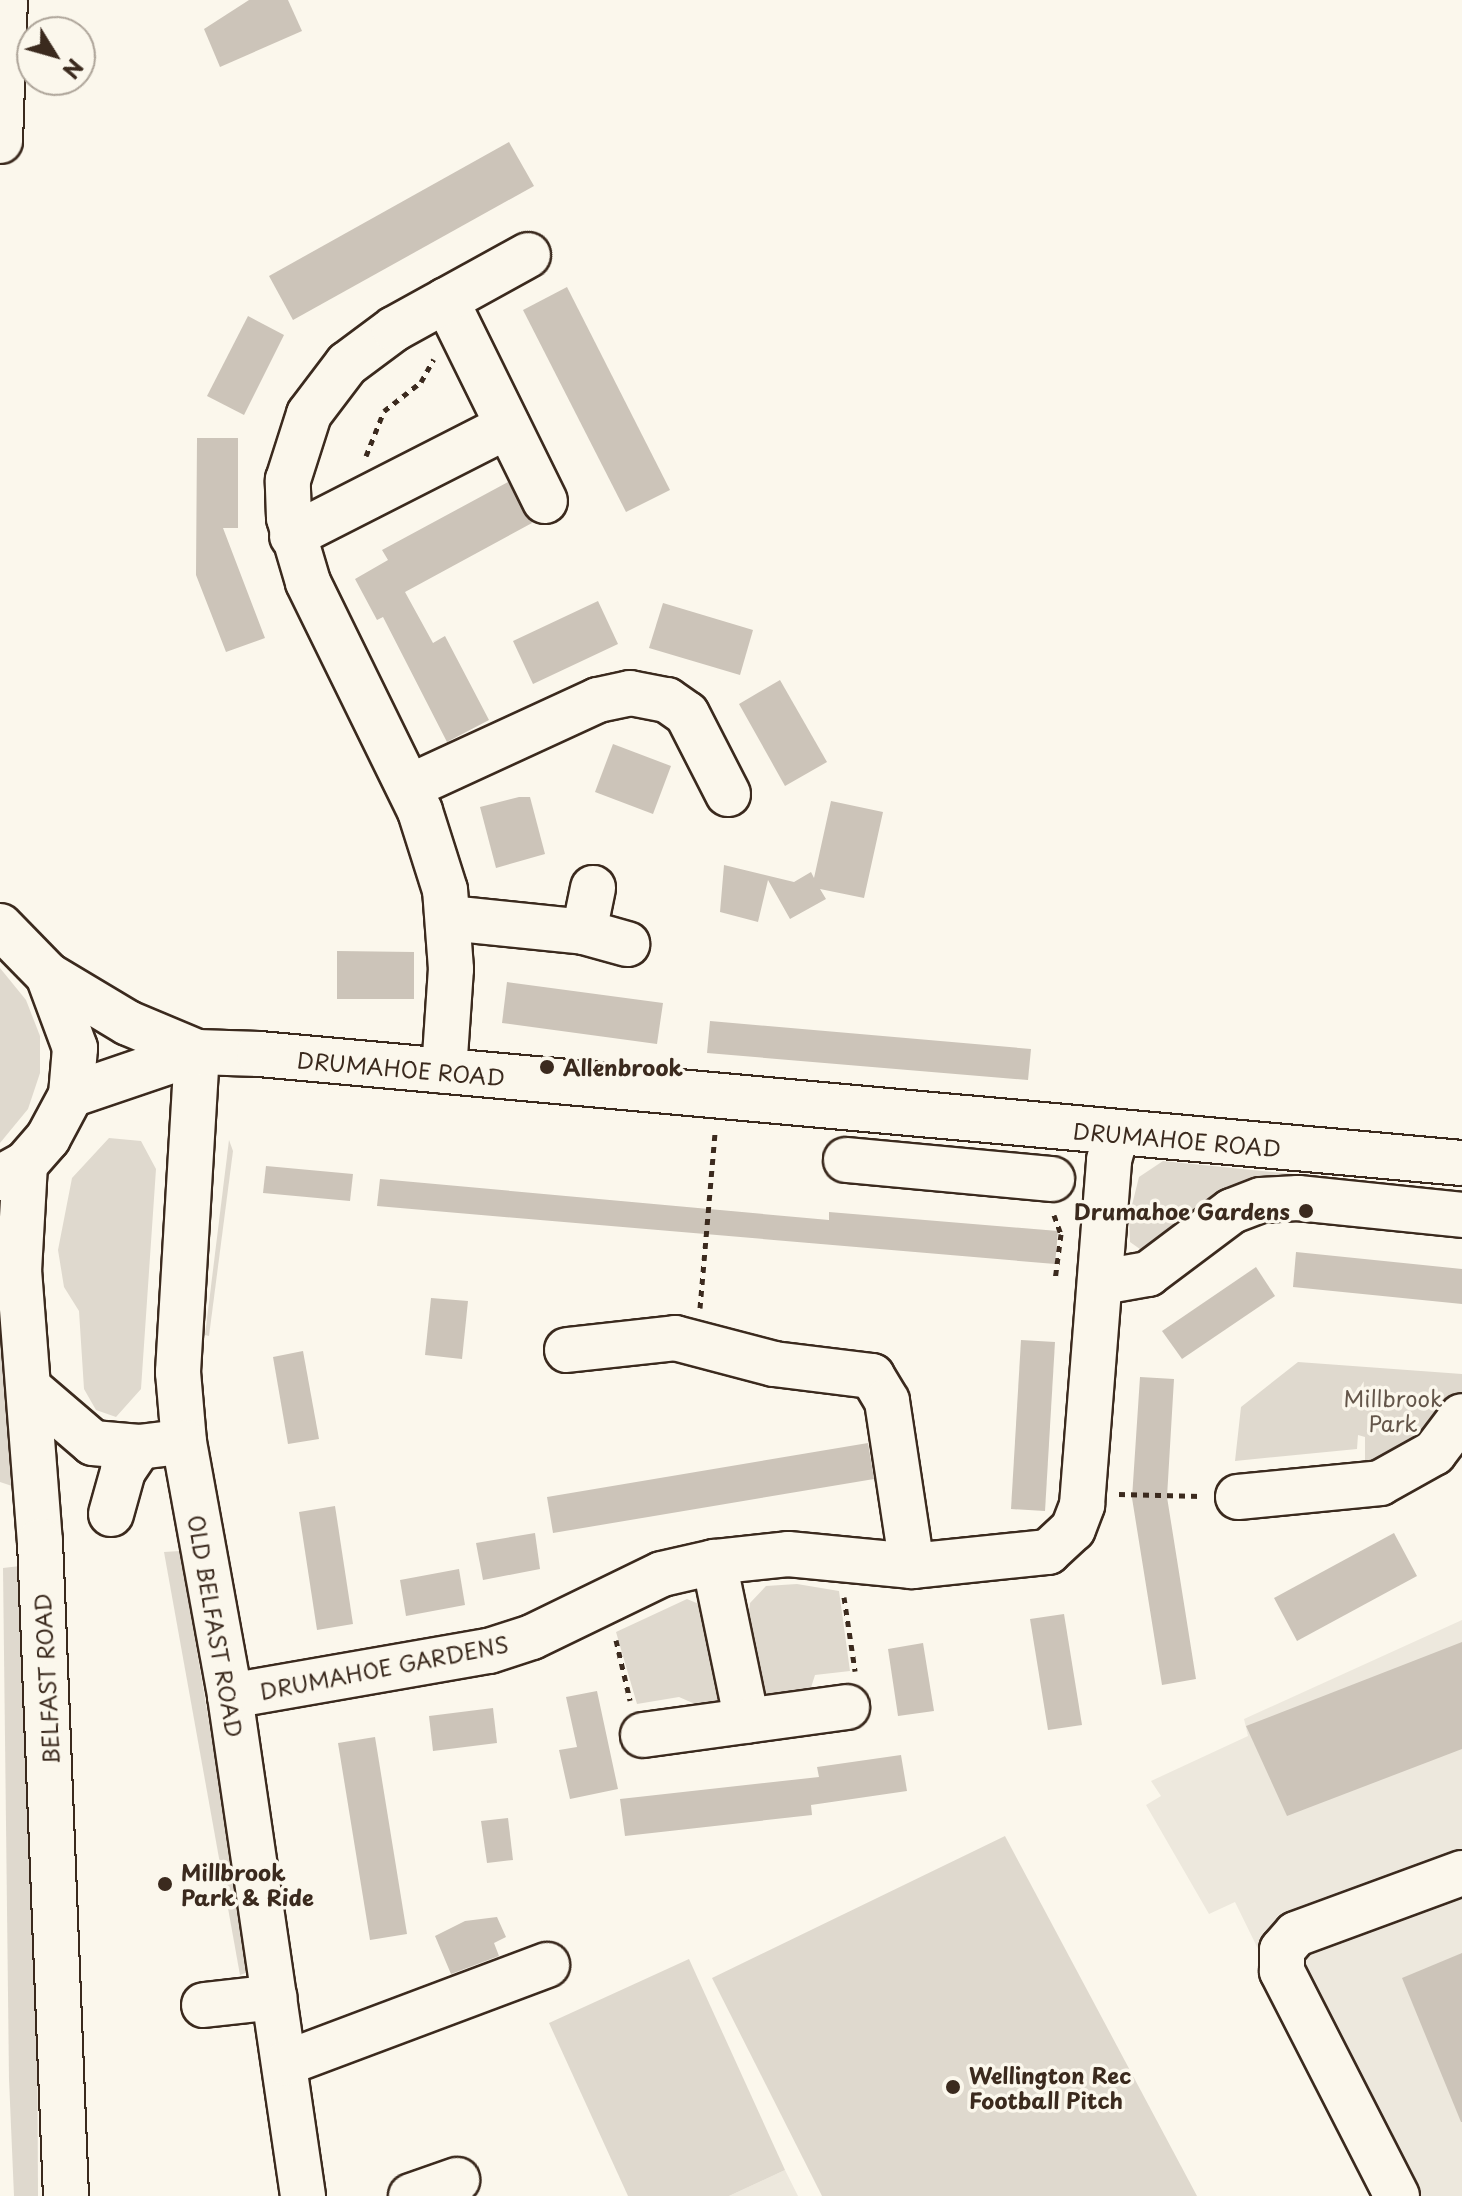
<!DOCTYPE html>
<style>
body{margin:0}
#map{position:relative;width:1462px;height:2196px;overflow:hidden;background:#fbf7ec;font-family:"Playpen Sans",sans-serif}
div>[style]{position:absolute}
.built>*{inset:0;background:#ede8dd}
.green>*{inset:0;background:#dfd9ce}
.building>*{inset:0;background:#ccc4b9}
.path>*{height:5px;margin-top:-2.5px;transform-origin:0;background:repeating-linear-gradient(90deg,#3b2a1e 0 6px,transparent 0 12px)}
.roads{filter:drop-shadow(2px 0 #3b2a1e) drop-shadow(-2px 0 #3b2a1e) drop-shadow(0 2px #3b2a1e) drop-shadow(0 -2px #3b2a1e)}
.minor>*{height:44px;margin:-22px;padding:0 22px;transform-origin:22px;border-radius:22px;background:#fbf7ec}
.major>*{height:44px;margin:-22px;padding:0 22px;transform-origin:22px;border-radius:22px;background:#fbf7ec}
.highway>*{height:44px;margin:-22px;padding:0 22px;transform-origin:22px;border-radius:22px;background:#fbf7ec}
.dots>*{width:22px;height:22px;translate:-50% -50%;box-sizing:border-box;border:4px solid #fbf7ec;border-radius:50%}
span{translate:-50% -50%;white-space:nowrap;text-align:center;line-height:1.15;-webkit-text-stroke:7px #fbf7ec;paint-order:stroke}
.poi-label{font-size:22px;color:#3b2a1e;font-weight:700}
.left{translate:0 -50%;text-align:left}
.right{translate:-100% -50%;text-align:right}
.street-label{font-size:22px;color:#3b2a1e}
.park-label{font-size:22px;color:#64564a}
.north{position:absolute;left:16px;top:16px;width:80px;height:80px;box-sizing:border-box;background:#fbf7ec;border:2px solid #aea59a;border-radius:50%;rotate:127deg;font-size:22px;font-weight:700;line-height:32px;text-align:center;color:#3b2a1e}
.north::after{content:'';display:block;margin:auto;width:28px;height:36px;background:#3b2a1e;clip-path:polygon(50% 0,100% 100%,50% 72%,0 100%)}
</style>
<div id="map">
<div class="built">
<div style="clip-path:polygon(1462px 1620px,1462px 2196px,1379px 2196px,1235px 1902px,1209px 1914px,1146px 1805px,1161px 1796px,1151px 1781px,1248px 1736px,1244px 1719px)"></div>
<div style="clip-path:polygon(785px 2170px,798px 2196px,729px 2196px)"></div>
</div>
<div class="green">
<div style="clip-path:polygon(0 968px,26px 1000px,40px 1036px,40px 1073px,28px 1109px,0 1143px)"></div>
<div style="clip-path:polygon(109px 1138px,141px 1141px,156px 1169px,141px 1389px,116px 1417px,96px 1410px,84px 1389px,79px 1311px,64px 1287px,58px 1250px,72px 1178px)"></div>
<div style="clip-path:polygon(229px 1140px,233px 1151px,209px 1336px,205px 1335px)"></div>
<div style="clip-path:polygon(1163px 1161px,1462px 1191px,1462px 1207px,1270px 1190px,1147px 1254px,1130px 1242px,1129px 1217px,1139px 1177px)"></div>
<div style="clip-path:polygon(0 1331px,15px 1487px,0 1482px)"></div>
<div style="clip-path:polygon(1298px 1362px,1462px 1374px,1462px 1405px,1432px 1448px,1365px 1470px,1365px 1437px,1358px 1435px,1357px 1449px,1235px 1461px,1241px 1407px)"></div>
<div style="clip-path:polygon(180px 1551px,251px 1971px,240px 1975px,164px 1552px)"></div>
<div style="clip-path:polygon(20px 1566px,37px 1987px,38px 2196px,14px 2196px,9px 2079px,3px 1568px)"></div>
<div style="clip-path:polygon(797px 1584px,839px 1591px,850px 1671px,815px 1675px,808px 1697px,764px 1700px,747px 1630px,750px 1603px,766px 1586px)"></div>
<div style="clip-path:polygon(687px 1599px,706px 1607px,727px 1706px,702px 1707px,679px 1697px,637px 1704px,616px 1632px)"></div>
<div style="clip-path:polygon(1005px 1836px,1197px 2196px,822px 2196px,712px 1978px)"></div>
<div style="clip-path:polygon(689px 1959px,785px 2170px,729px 2196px,628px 2196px,549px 2023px)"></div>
</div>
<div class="building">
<div style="clip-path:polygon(249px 0,288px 0,302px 31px,220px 67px,204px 29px)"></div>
<div style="clip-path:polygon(509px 142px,534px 186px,293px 320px,269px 276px)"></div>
<div style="clip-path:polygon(567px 287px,670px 490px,626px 512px,523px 310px)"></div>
<div style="clip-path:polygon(248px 316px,284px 335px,244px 415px,207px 396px)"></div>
<div style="clip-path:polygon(197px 438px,238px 438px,238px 528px,223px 528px,265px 638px,226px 652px,196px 575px)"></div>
<div style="clip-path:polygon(508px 482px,532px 523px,405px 592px,433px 643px,445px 636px,489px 720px,447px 742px,383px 617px,377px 620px,355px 579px,388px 560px,382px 550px)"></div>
<div style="clip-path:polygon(598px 601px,618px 644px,533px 684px,513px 641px)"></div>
<div style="clip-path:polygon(663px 603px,753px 630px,740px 675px,649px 648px)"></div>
<div style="clip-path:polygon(780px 680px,827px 762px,785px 786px,739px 704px)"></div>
<div style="clip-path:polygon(613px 744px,671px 766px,653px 814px,595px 792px)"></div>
<div style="clip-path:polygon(519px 797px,530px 797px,545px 854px,496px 868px,480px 807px)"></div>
<div style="clip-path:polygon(831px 801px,883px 812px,864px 898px,820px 889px,826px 899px,790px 919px,768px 880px,758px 922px,720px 912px,724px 865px,794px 882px,811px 872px,814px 878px)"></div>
<div style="clip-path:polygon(337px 951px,414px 952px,414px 999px,337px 999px)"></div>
<div style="clip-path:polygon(507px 982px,663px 1003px,657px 1044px,502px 1023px)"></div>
<div style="clip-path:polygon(710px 1021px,1031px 1049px,1028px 1080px,707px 1053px)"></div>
<div style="clip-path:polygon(266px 1166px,353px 1174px,350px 1201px,263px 1193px)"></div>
<div style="clip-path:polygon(380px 1179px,829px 1220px,829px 1212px,1058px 1231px,1055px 1264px,377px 1206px)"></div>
<div style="clip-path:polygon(1296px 1252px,1462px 1269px,1462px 1304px,1293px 1287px)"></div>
<div style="clip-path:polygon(1256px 1267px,1275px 1296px,1182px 1359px,1162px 1331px)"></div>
<div style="clip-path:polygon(431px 1298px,468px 1301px,462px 1359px,425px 1355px)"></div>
<div style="clip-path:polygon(1021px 1340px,1055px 1342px,1045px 1511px,1011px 1509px)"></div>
<div style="clip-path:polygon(303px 1351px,319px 1439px,288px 1444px,273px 1357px)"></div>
<div style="clip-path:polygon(1140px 1377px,1174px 1379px,1167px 1497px,1196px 1679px,1162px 1685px,1132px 1498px)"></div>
<div style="clip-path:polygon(868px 1443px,874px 1479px,553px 1533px,547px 1497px)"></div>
<div style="clip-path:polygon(335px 1506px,353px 1624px,317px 1630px,299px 1512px)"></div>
<div style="clip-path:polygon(535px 1533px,540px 1569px,483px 1580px,476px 1543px)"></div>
<div style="clip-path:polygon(1394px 1533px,1417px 1576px,1297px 1641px,1274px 1598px)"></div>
<div style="clip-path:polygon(459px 1569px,465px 1605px,406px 1616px,400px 1580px)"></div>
<div style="clip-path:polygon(1064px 1614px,1082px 1725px,1048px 1730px,1030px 1619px)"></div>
<div style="clip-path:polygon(1462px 1642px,1462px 1749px,1287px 1816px,1246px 1726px)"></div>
<div style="clip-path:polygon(923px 1643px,934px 1711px,898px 1716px,888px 1649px)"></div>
<div style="clip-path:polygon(597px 1691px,618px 1789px,570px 1799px,559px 1750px,577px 1747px,566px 1697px)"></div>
<div style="clip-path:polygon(493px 1708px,497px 1743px,433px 1751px,429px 1716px)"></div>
<div style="clip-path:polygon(375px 1737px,407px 1934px,370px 1940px,338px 1743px)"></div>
<div style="clip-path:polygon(901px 1755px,907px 1791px,811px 1805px,812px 1815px,625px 1836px,620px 1799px,819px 1777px,817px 1767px)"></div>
<div style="clip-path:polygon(508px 1818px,513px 1860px,487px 1863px,481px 1821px)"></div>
<div style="clip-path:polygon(497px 1917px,506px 1937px,494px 1943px,499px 1956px,451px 1974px,435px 1936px,465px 1921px)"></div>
<div style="clip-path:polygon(1462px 1953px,1462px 2122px,1461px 2122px,1402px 1978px)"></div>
</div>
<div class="path">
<div style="left:366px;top:456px;width:48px;rotate:-68.2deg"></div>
<div style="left:384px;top:411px;width:47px;rotate:-38.1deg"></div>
<div style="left:421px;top:382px;width:26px;rotate:-61deg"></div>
<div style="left:1054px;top:1215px;width:20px;rotate:70deg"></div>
<div style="left:1061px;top:1234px;width:46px;rotate:97.4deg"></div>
<div style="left:700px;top:1308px;width:175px;rotate:-85.1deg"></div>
<div style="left:1119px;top:1494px;width:82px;rotate:1.4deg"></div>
<div style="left:844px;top:1597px;width:75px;rotate:81.5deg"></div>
<div style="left:616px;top:1640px;width:62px;rotate:76.9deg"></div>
</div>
<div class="roads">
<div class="minor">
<div style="left:446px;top:300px;width:224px;rotate:63.8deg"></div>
<div style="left:292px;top:536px;width:242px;rotate:-27deg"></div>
<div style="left:409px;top:787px;width:208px;rotate:-24.7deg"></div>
<div style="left:598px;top:700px;width:33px;rotate:-12deg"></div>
<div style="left:630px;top:693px;width:38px;rotate:11deg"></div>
<div style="left:667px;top:700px;width:24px;rotate:35deg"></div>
<div style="left:687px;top:714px;width:90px;rotate:62.9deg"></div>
<div style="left:449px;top:918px;width:136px;rotate:5.9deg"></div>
<div style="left:584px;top:932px;width:45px;rotate:15.6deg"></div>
<div style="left:584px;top:932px;width:45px;rotate:-78.4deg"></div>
<div style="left:197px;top:1052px;width:321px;rotate:93.4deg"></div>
<div style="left:178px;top:1372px;width:70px;rotate:85.1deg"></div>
<div style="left:184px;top:1442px;width:258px;rotate:79.7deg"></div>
<div style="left:230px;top:1696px;width:505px;rotate:81.69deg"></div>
<div style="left:444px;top:1071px;width:102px;rotate:-86.1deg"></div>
<div style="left:451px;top:969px;width:79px;rotate:-94.3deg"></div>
<div style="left:445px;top:890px;width:83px;rotate:-107.6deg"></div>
<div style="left:420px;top:811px;width:255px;rotate:-116.1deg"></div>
<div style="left:308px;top:582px;width:67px;rotate:-106.5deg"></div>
<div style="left:289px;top:518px;width:38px;rotate:-92deg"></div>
<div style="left:288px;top:480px;width:69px;rotate:-72.3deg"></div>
<div style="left:309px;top:414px;width:63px;rotate:-52.8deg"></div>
<div style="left:347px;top:364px;width:59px;rotate:-36.7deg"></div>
<div style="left:394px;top:329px;width:153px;rotate:-28.9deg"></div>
<div style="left:846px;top:1160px;width:207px;rotate:5.3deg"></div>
<div style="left:1102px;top:1282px;width:47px;rotate:-9.9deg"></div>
<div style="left:1148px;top:1274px;width:105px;rotate:-36.9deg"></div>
<div style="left:1232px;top:1211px;width:31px;rotate:-21deg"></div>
<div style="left:1261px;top:1200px;width:37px;rotate:-3deg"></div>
<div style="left:1298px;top:1198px;width:165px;rotate:5.9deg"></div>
<div style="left:567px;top:1350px;width:109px;rotate:-6.3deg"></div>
<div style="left:675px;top:1338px;width:102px;rotate:14.7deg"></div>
<div style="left:774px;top:1364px;width:99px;rotate:7deg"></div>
<div style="left:872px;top:1376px;width:29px;rotate:59deg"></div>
<div style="left:887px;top:1401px;width:167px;rotate:81.4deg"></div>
<div style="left:1238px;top:1497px;width:143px;rotate:-5.6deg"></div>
<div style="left:1380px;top:1483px;width:62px;rotate:-29.1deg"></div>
<div style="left:1434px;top:1453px;width:46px;rotate:-52.9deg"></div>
<div style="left:111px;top:1514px;width:45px;rotate:-74.4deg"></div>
<div style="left:123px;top:1471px;width:29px;rotate:-56deg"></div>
<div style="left:139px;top:1447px;width:35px;rotate:-7deg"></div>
<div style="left:714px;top:1562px;width:162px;rotate:78.3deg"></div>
<div style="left:230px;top:1696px;width:263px;rotate:-9.9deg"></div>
<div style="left:489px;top:1651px;width:45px;rotate:-18deg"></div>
<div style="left:532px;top:1637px;width:144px;rotate:-25.9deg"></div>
<div style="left:662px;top:1574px;width:53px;rotate:-13deg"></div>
<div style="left:714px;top:1562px;width:74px;rotate:-6.2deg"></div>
<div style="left:788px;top:1554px;width:125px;rotate:5.5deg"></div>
<div style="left:912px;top:1566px;width:137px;rotate:-5.9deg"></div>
<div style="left:1048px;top:1552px;width:34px;rotate:-43deg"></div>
<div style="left:1073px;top:1529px;width:26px;rotate:-69deg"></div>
<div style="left:1082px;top:1505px;width:346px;rotate:-85.5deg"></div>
<div style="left:1109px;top:1160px;width:25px;rotate:-74deg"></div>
<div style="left:643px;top:1735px;width:206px;rotate:-7.8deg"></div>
<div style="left:204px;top:2005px;width:71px;rotate:-6.4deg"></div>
<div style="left:286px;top:2063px;width:279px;rotate:-20.6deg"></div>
<div style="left:411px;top:2196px;width:49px;rotate:-19.2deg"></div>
<div style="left:1397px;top:2196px;width:253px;rotate:-117.1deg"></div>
<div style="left:1282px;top:1971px;width:21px;rotate:-90deg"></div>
<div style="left:1282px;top:1950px;width:21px;rotate:-49deg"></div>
<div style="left:1296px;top:1934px;width:177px;rotate:-20.2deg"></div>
</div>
<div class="major">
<div style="left:48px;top:975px;width:93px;rotate:31deg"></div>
<div style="left:128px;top:1023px;width:75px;rotate:22.8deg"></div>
<div style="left:71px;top:1095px;width:133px;rotate:-18.8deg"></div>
<div style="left:197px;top:1052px;width:62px;rotate:1.8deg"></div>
<div style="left:259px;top:1054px;width:1208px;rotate:5.18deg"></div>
</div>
<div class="highway">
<div style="left:0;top:141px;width:141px;rotate:-88deg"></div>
<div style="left:0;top:926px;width:69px;rotate:45.6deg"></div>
<div style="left:48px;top:975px;width:78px;rotate:69.7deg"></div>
<div style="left:75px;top:1048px;width:47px;rotate:94.9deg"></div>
<div style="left:71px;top:1095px;width:49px;rotate:118.1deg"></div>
<div style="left:48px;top:1138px;width:35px;rotate:131deg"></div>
<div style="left:25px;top:1164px;width:29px;rotate:151deg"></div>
<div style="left:25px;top:1164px;width:106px;rotate:93.2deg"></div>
<div style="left:19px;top:1270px;width:272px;rotate:85.6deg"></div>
<div style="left:40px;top:1541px;width:656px;rotate:87.73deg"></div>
<div style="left:30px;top:1389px;width:83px;rotate:40.6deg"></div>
<div style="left:93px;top:1443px;width:46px;rotate:5deg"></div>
</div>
</div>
<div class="dots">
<div style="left:547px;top:1067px;background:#3b2a1e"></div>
<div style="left:1306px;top:1211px;background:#3b2a1e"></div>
<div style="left:165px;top:1884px;background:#3b2a1e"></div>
<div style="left:953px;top:2087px;background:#3b2a1e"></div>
</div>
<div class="poi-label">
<span class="left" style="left:563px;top:1067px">Allenbrook</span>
<span class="right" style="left:1290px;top:1211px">Drumahoe Gardens</span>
<span class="left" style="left:181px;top:1884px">Millbrook<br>Park &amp; Ride</span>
<span class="left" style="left:969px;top:2087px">Wellington Rec<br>Football Pitch</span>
</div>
<div class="street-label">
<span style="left:401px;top:1068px;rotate:5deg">DRUMAHOE ROAD</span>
<span style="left:1177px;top:1139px;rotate:5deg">DRUMAHOE ROAD</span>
<span style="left:216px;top:1626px;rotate:80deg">OLD BELFAST ROAD</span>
<span style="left:384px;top:1667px;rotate:-11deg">DRUMAHOE GARDENS</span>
<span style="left:46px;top:1679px;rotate:-93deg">BELFAST ROAD</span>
</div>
<div class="park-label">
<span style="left:1393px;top:1410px">Millbrook<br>Park</span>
</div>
<div class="north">N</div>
</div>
